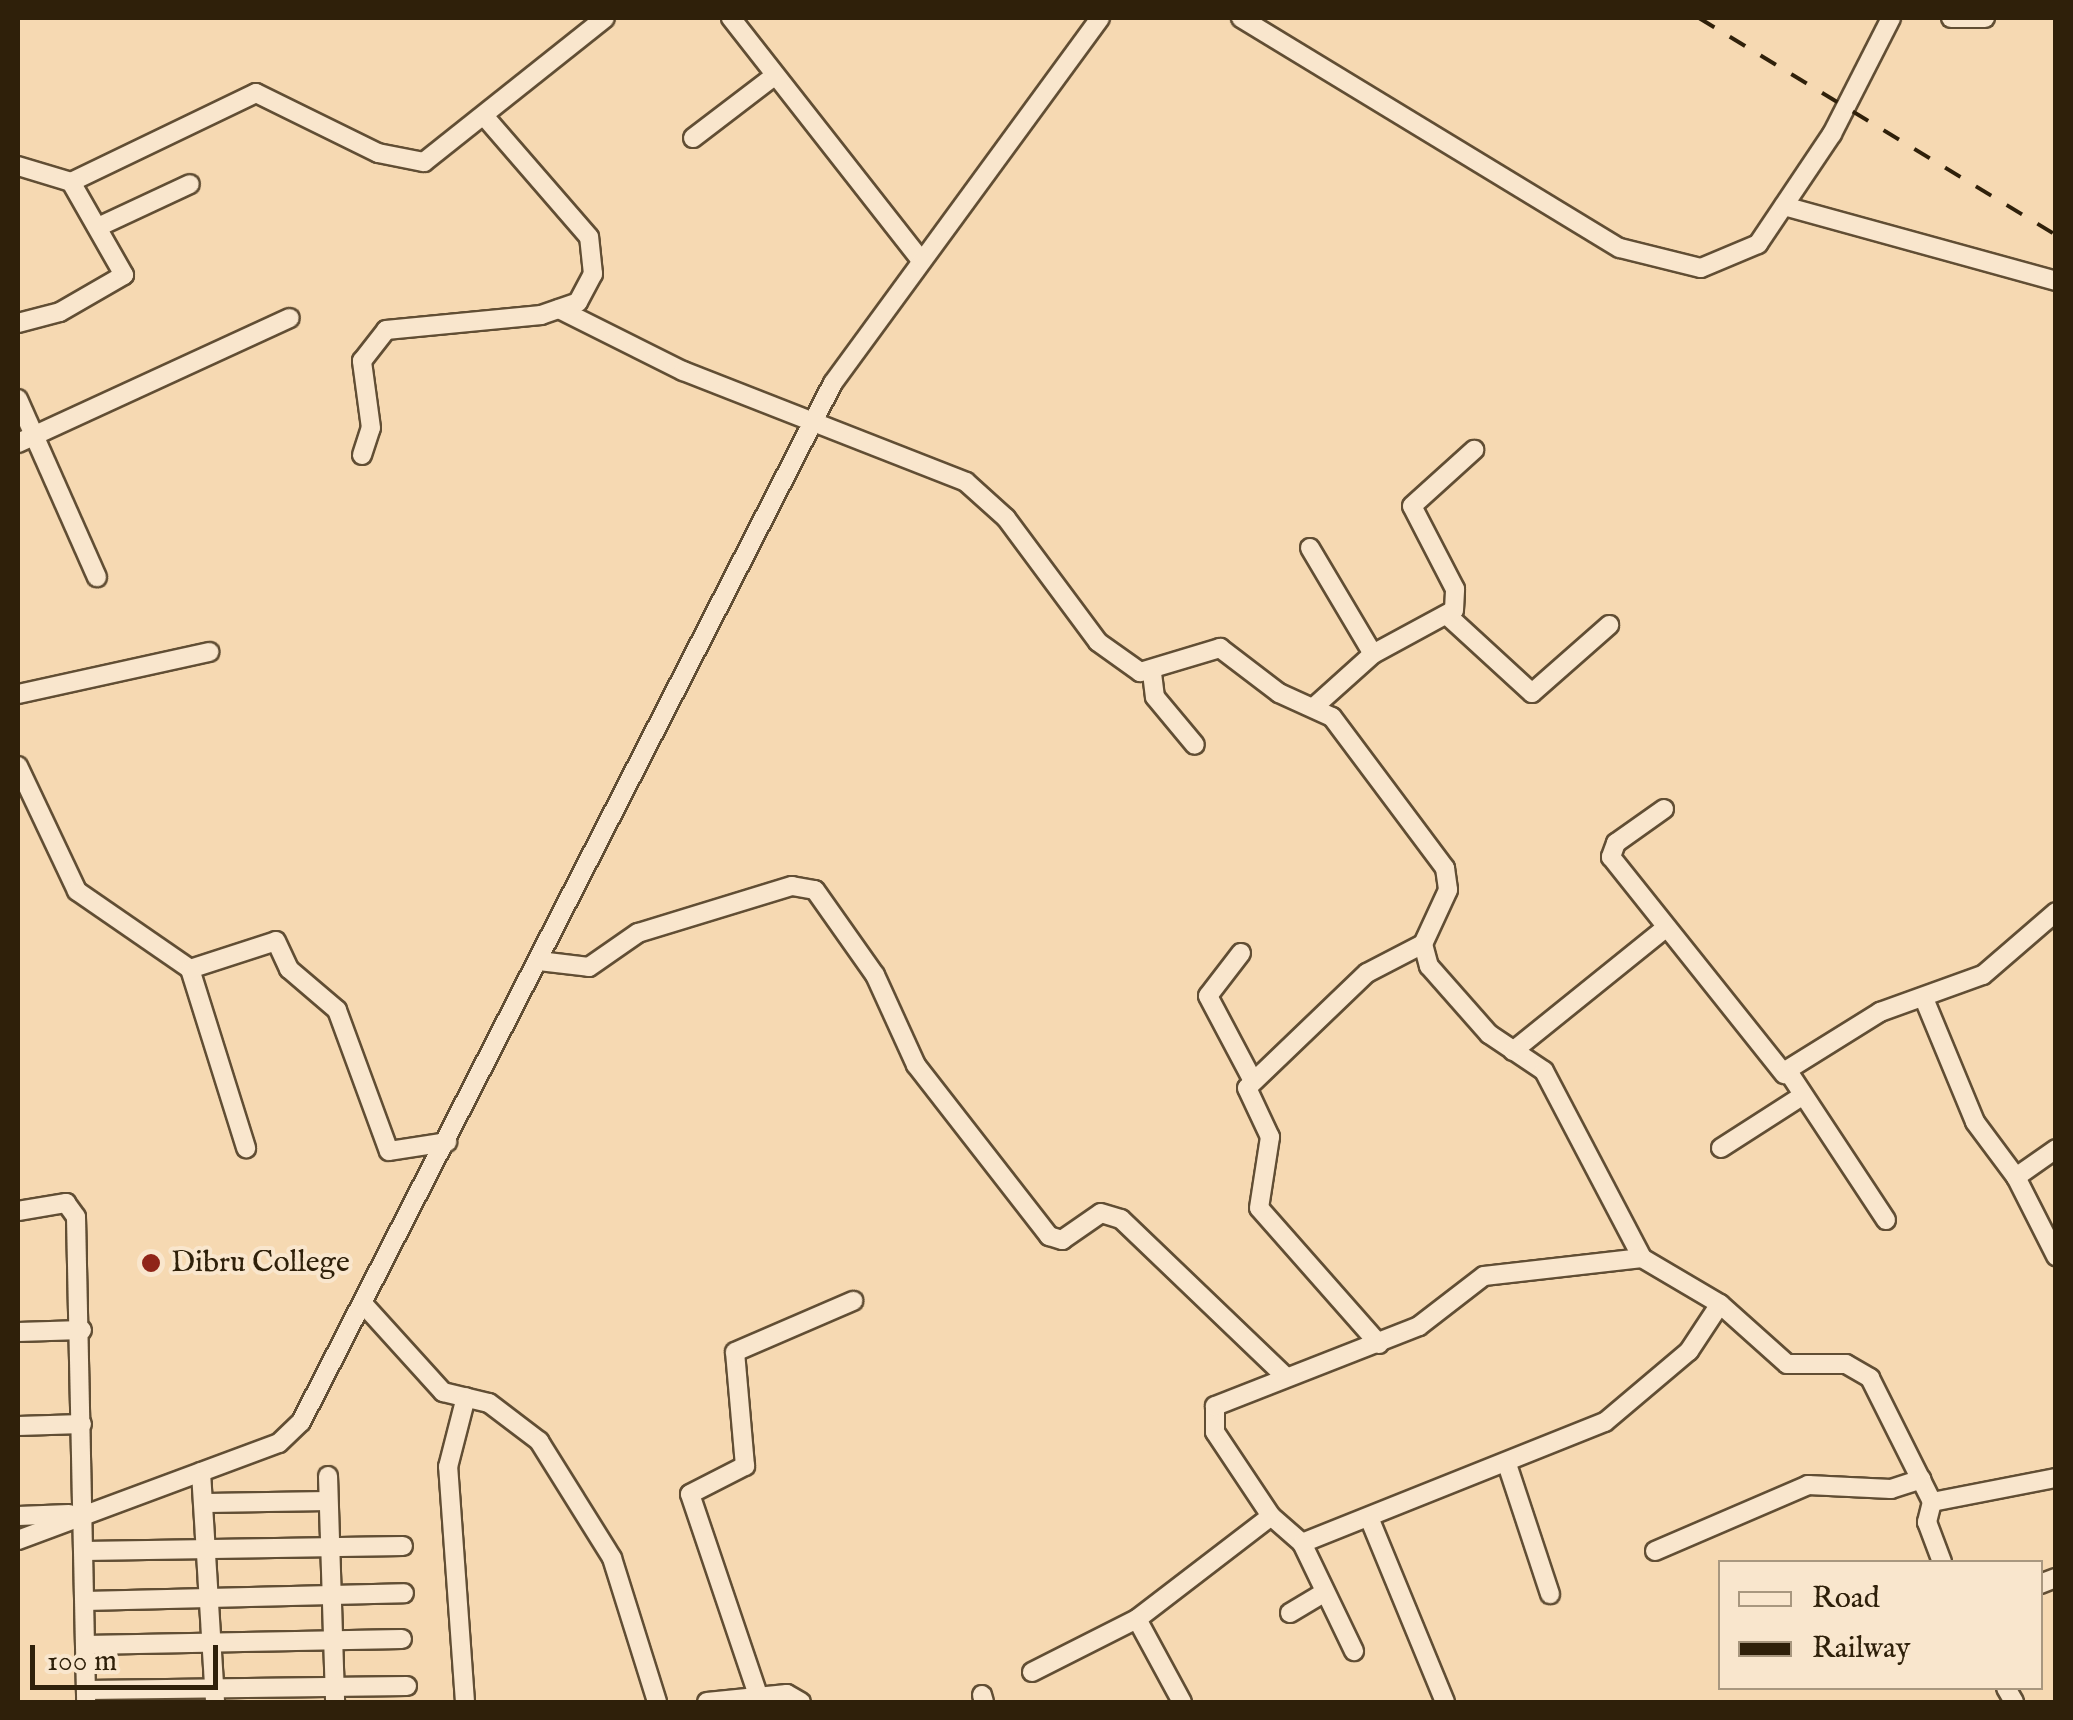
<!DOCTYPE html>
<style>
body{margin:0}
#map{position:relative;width:2073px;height:1720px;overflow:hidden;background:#f6d9b2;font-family:"IM FELL English",serif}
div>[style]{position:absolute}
.roads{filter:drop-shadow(2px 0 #614e34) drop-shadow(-2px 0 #614e34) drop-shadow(0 2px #614e34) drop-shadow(0 -2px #614e34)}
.minor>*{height:18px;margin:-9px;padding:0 9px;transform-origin:9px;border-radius:9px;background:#f9e6cd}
.rail>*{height:4px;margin-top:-2px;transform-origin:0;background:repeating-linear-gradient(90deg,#2f200a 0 18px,transparent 0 36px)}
.dots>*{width:28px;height:28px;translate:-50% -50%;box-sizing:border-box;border:5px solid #f9e6cd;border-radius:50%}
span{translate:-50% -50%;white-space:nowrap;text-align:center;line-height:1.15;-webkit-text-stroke:8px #f9e6cd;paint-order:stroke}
.poi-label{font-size:30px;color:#2f200a}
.left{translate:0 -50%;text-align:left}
.frame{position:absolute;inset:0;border:20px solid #2f200a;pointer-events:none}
.legend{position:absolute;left:1718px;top:1560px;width:325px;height:130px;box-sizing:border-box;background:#f9e6cd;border:2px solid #a8977f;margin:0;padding:12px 18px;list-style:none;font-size:30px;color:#2f200a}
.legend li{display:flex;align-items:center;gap:20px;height:50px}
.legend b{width:50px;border:2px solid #a8977f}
.scale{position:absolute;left:30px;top:1645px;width:188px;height:45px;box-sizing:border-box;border:5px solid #2f200a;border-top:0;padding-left:12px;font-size:30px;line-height:35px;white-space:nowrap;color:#2f200a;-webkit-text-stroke:8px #f9e6cd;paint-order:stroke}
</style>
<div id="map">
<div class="roads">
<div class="minor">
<div style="left:731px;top:18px;width:308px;rotate:51.9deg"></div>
<div style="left:1241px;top:18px;width:443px;rotate:31.3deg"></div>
<div style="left:1620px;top:248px;width:83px;rotate:13.9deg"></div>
<div style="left:1701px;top:268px;width:62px;rotate:-22.8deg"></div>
<div style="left:1758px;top:244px;width:133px;rotate:-56.1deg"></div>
<div style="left:1832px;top:134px;width:130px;rotate:-63deg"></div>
<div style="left:1951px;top:18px;width:34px"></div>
<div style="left:693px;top:138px;width:102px;rotate:-37.4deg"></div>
<div style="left:18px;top:166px;width:55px;rotate:16.8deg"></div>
<div style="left:71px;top:182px;width:205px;rotate:-25.7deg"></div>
<div style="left:256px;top:93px;width:136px;rotate:26.2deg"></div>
<div style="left:378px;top:153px;width:47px;rotate:11.1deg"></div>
<div style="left:424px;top:162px;width:231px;rotate:-38.5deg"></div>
<div style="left:1784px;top:206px;width:282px;rotate:15.4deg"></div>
<div style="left:100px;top:226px;width:99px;rotate:-25deg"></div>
<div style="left:559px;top:309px;width:139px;rotate:26.6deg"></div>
<div style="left:683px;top:371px;width:304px;rotate:21.4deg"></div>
<div style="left:966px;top:482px;width:54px;rotate:42deg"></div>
<div style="left:1006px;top:518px;width:154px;rotate:53.4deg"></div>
<div style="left:1098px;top:642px;width:52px;rotate:35.5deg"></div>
<div style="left:1140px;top:672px;width:84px;rotate:-16.7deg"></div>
<div style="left:1220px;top:648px;width:74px;rotate:37.3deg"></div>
<div style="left:1279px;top:693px;width:58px;rotate:24.4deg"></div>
<div style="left:1332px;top:717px;width:189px;rotate:53.2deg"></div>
<div style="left:1445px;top:868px;width:22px;rotate:82deg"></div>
<div style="left:1448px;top:890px;width:60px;rotate:114.8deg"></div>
<div style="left:1423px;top:944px;width:23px;rotate:75deg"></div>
<div style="left:1429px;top:966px;width:91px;rotate:48.6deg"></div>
<div style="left:1489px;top:1034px;width:66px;rotate:33.9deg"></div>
<div style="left:1544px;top:1071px;width:211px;rotate:62.3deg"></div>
<div style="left:1642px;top:1258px;width:91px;rotate:30.5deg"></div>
<div style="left:1720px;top:1304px;width:90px;rotate:41.8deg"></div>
<div style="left:1787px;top:1364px;width:59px"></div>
<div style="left:1846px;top:1364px;width:28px;rotate:30deg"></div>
<div style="left:1870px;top:1378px;width:139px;rotate:63.4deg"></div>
<div style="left:1932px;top:1502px;width:21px;rotate:104deg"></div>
<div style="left:1927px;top:1522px;width:43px;rotate:69.4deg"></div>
<div style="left:18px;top:323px;width:43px;rotate:-14.7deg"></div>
<div style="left:60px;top:312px;width:74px;rotate:-30deg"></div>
<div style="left:124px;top:275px;width:107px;rotate:-119.7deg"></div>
<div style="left:18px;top:399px;width:195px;rotate:66.1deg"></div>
<div style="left:18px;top:443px;width:299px;rotate:-24.7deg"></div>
<div style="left:362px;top:455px;width:28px;rotate:-72deg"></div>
<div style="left:371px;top:428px;width:68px;rotate:-97.7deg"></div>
<div style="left:362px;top:361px;width:39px;rotate:-52deg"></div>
<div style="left:386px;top:330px;width:156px;rotate:-5.5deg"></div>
<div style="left:541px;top:315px;width:39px;rotate:-19deg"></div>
<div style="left:578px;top:302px;width:32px;rotate:-62deg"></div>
<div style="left:593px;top:274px;width:37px;rotate:-96deg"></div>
<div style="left:589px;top:237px;width:159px;rotate:-130.9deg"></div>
<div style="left:1310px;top:548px;width:123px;rotate:59.3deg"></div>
<div style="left:1373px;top:654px;width:78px;rotate:138.1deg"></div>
<div style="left:1448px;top:616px;width:114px;rotate:42.5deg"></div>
<div style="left:1532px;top:693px;width:103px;rotate:-41.4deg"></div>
<div style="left:1373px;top:654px;width:92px;rotate:-28.5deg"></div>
<div style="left:1454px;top:610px;width:21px;rotate:-87deg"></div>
<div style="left:1455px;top:589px;width:93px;rotate:-117.4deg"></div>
<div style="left:1412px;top:506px;width:84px;rotate:-42.1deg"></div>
<div style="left:1152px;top:673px;width:24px;rotate:83deg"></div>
<div style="left:1155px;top:697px;width:62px;rotate:50.2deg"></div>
<div style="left:18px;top:694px;width:196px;rotate:-12.4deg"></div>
<div style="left:18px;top:766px;width:138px;rotate:64.7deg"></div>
<div style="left:77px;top:891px;width:137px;rotate:34.6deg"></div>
<div style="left:190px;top:969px;width:188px;rotate:72.6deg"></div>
<div style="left:1664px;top:809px;width:59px;rotate:144.7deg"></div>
<div style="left:1616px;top:843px;width:15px;rotate:110deg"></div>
<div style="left:1611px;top:857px;width:278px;rotate:51.4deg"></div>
<div style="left:1241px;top:953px;width:54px;rotate:127.5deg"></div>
<div style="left:1208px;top:996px;width:94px;rotate:62.1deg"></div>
<div style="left:539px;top:961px;width:50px;rotate:6.8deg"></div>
<div style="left:589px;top:967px;width:60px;rotate:-34.8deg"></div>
<div style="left:638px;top:933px;width:161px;rotate:-17deg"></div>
<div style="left:792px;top:886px;width:23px;rotate:10deg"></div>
<div style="left:815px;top:890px;width:104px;rotate:54.8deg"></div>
<div style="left:875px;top:975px;width:99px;rotate:65.5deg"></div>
<div style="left:916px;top:1065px;width:217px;rotate:52.1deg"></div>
<div style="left:1049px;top:1236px;width:14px;rotate:17deg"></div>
<div style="left:1062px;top:1240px;width:47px;rotate:-34.7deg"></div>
<div style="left:1101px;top:1213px;width:21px;rotate:17deg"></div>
<div style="left:1121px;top:1219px;width:227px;rotate:43.8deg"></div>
<div style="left:190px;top:969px;width:90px;rotate:-18deg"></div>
<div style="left:276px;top:941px;width:31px;rotate:65deg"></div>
<div style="left:289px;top:969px;width:63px;rotate:40.5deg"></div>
<div style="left:337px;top:1010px;width:150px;rotate:69.8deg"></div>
<div style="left:389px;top:1151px;width:59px;rotate:-8.8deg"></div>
<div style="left:1925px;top:1001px;width:131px;rotate:67.5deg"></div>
<div style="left:1975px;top:1122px;width:69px;rotate:53.3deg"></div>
<div style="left:1513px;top:1051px;width:194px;rotate:-38.9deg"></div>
<div style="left:1721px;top:1148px;width:93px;rotate:-32.7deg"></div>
<div style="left:2056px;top:1149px;width:49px;rotate:145deg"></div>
<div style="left:2016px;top:1177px;width:89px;rotate:63.1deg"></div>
<div style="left:18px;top:1211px;width:49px;rotate:-9.5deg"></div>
<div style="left:66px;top:1203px;width:17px;rotate:54deg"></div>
<div style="left:76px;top:1217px;width:485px;rotate:88.8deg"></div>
<div style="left:1886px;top:1220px;width:180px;rotate:-123.4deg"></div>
<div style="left:1787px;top:1070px;width:110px;rotate:-31.9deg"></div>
<div style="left:1880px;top:1012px;width:109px;rotate:-19.8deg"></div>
<div style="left:1983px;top:975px;width:96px;rotate:-40.8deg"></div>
<div style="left:366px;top:1307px;width:115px;rotate:47.8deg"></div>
<div style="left:443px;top:1392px;width:47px;rotate:13.4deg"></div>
<div style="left:489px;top:1403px;width:63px;rotate:37.2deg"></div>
<div style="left:539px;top:1441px;width:138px;rotate:58deg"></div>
<div style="left:612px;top:1558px;width:151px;rotate:72.6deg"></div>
<div style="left:18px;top:1332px;width:64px;rotate:-1.8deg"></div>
<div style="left:1379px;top:1344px;width:181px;rotate:-131.4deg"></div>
<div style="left:1259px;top:1208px;width:72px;rotate:-81.2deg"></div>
<div style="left:1270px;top:1137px;width:54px;rotate:-115.1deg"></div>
<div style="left:1247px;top:1088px;width:166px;rotate:-43.8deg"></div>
<div style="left:1367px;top:973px;width:63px;rotate:-27.4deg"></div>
<div style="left:18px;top:1426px;width:64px;rotate:-1.8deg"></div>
<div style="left:1508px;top:1467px;width:134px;rotate:71.7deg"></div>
<div style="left:201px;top:1472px;width:230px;rotate:86.5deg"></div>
<div style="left:328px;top:1476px;width:226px;rotate:88.2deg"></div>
<div style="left:1932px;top:1502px;width:126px;rotate:-11deg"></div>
<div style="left:207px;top:1503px;width:121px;rotate:-0.9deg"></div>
<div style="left:18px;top:1516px;width:51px;rotate:-2.2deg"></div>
<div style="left:1271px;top:1516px;width:41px;rotate:41.1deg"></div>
<div style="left:1302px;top:1543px;width:120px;rotate:64.3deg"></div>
<div style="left:1370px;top:1520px;width:197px;rotate:67.6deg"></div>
<div style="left:18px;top:1540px;width:278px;rotate:-20.4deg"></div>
<div style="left:279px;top:1443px;width:30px;rotate:-44deg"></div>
<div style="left:301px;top:1422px;width:1167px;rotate:-62.89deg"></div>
<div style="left:833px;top:383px;width:452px;rotate:-53.8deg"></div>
<div style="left:1302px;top:1543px;width:326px;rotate:-21.8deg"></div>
<div style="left:1605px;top:1422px;width:110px;rotate:-40.2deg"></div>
<div style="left:1689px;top:1351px;width:56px;rotate:-56.6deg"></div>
<div style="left:84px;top:1551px;width:319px;rotate:-0.9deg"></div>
<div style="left:1655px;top:1551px;width:167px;rotate:-23.3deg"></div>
<div style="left:1808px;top:1485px;width:83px;rotate:2.8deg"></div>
<div style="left:1891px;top:1489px;width:32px;rotate:-18deg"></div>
<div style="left:2040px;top:1584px;width:17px;rotate:-21deg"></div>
<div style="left:85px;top:1601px;width:319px;rotate:-1.4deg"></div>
<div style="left:1290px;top:1613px;width:39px;rotate:-31deg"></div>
<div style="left:85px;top:1645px;width:317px;rotate:-1.1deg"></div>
<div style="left:1032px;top:1672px;width:118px;rotate:-26.8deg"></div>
<div style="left:2006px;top:1688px;width:16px;rotate:60deg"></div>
<div style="left:86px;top:1690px;width:321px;rotate:-0.7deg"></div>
<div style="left:758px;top:1695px;width:212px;rotate:-108.7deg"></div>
<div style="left:690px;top:1494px;width:62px;rotate:-27deg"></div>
<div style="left:745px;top:1466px;width:114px;rotate:-95deg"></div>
<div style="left:735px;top:1352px;width:129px;rotate:-23.4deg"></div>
<div style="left:982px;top:1695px;width:7px;rotate:74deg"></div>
<div style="left:465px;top:1702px;width:236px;rotate:-94.1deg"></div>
<div style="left:448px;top:1467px;width:72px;rotate:-75.6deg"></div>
<div style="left:707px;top:1702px;width:80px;rotate:-5.7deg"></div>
<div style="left:787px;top:1694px;width:16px;rotate:30deg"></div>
<div style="left:1182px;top:1702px;width:94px;rotate:-118.5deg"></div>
<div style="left:1137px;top:1619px;width:169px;rotate:-37.5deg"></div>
<div style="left:1271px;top:1516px;width:101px;rotate:-123.7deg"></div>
<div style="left:1215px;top:1432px;width:26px;rotate:-90deg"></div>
<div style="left:1215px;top:1406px;width:219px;rotate:-21.4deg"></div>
<div style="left:1419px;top:1326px;width:82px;rotate:-37.6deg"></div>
<div style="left:1484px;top:1276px;width:159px;rotate:-6.5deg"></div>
</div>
</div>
<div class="rail">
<div style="left:1699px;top:18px;width:418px;rotate:31.3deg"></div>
</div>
<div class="dots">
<div style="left:151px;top:1263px;background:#8f2418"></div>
</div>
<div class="poi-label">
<span class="left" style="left:171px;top:1263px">Dibru College</span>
</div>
<div class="frame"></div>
<ul class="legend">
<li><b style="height:12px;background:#f9e6cd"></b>Road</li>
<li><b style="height:12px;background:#2f200a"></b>Railway</li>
</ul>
<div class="scale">100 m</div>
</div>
